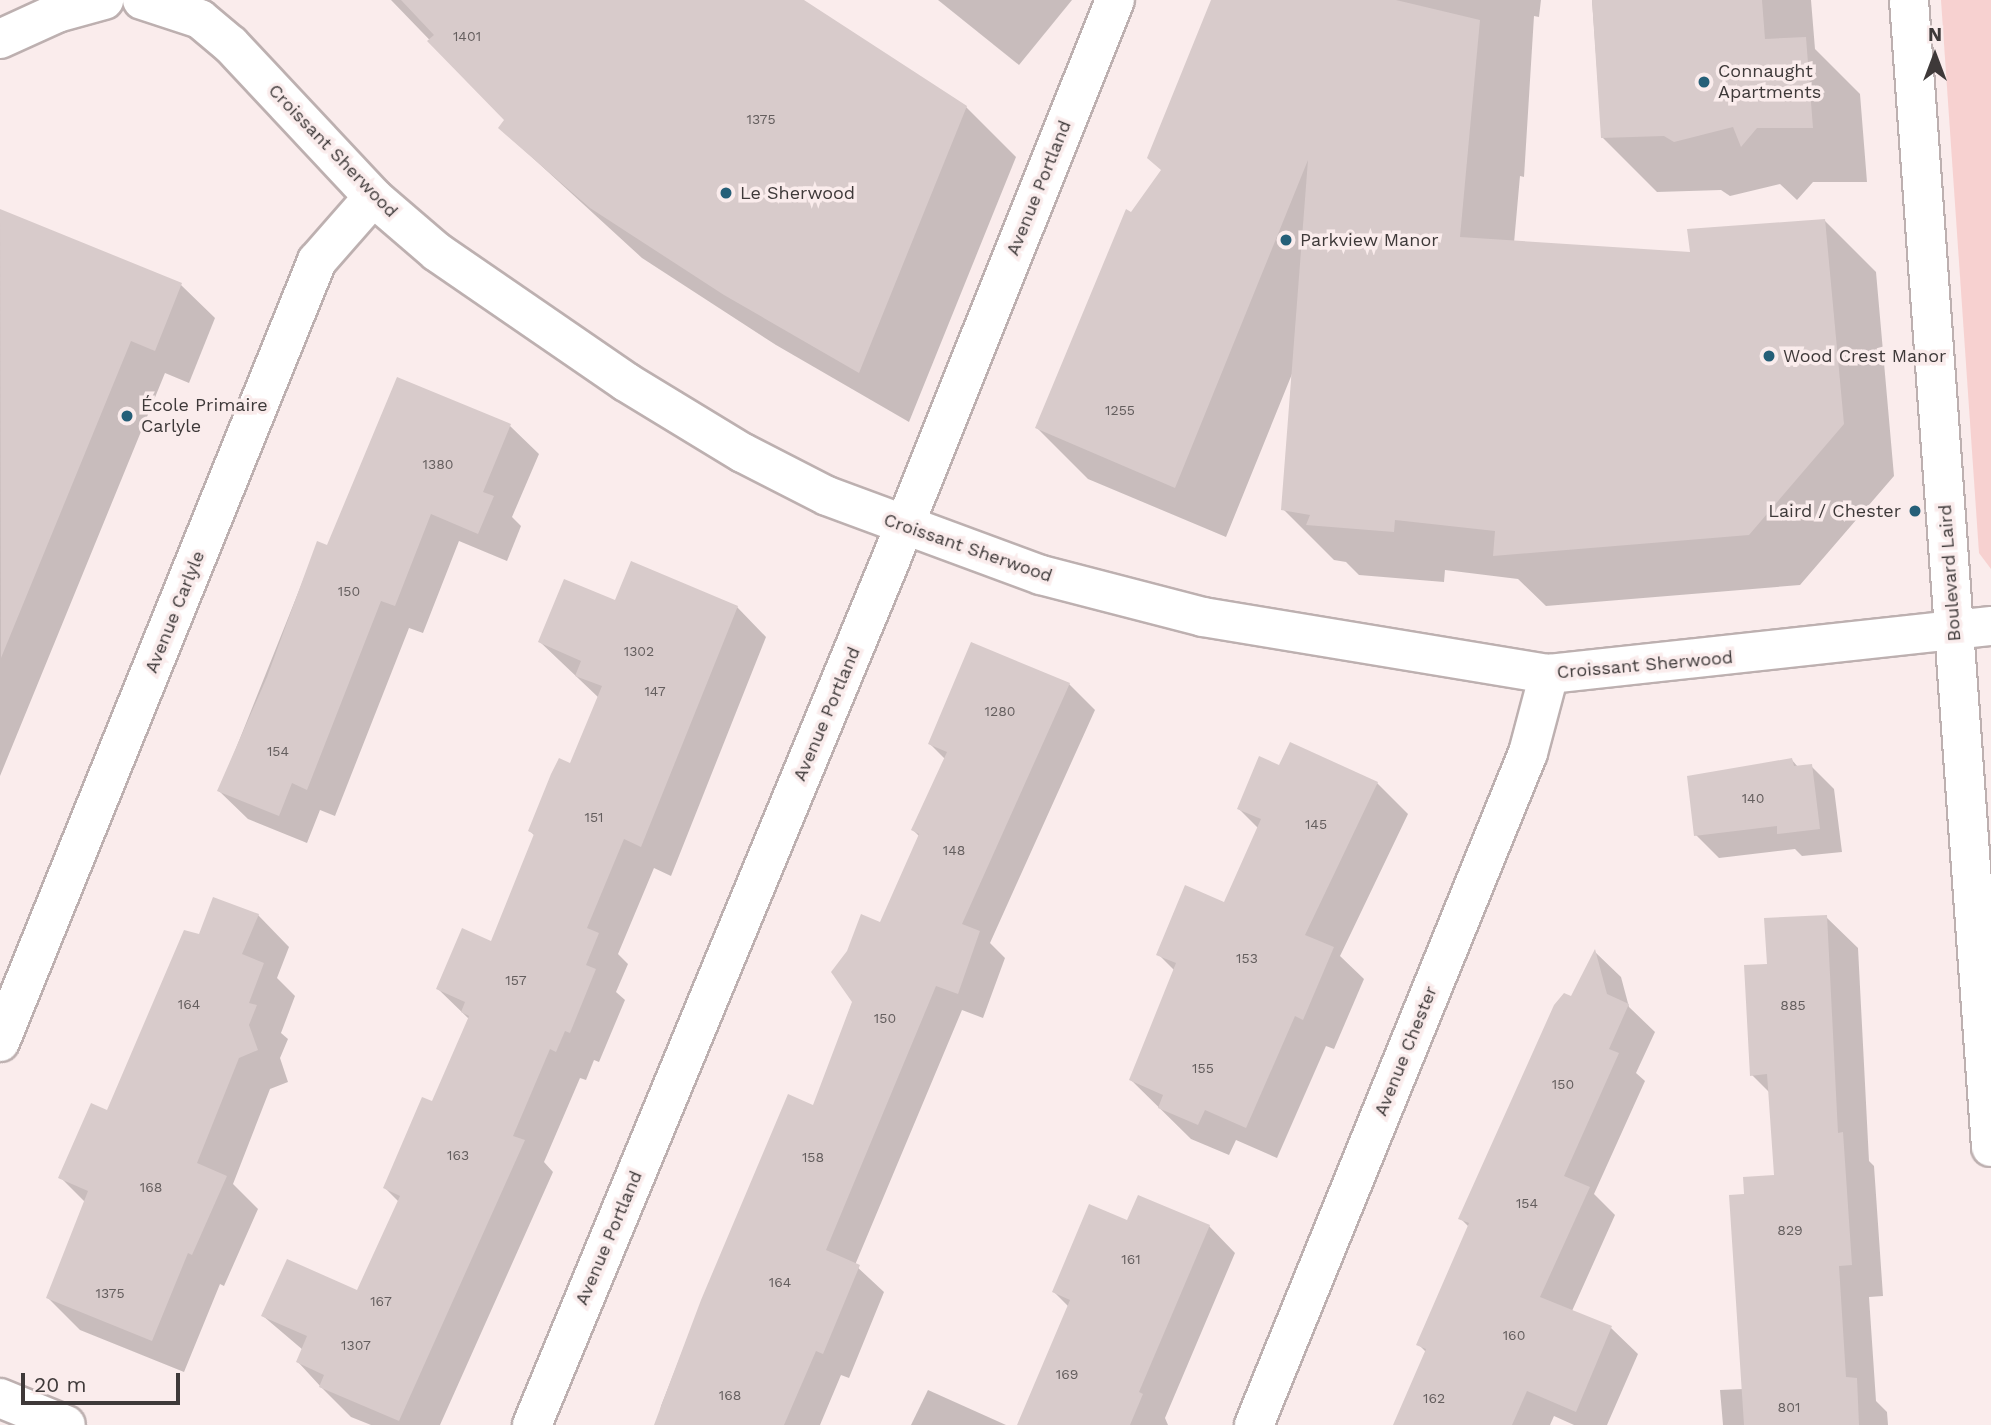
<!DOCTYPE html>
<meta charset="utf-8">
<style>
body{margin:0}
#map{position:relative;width:1991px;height:1425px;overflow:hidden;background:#faecec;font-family:"Work Sans",sans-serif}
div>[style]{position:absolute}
.green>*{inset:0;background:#f7d1d0}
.shadow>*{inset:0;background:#0003}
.building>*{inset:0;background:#d8cbcb}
.roads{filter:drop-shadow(2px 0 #bdb0b0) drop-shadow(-2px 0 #bdb0b0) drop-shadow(0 2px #bdb0b0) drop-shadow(0 -2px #bdb0b0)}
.street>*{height:38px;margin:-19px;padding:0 19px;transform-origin:19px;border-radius:19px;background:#fff}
.secondary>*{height:38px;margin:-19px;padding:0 19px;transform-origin:19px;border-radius:19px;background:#fff}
.dots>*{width:19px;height:19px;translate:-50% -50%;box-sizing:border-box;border:4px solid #faecec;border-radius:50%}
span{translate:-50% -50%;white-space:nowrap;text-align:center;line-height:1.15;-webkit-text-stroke:7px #faecec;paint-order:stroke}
.number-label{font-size:14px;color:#645e5e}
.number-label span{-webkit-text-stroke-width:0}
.poi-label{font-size:18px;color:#3e3939}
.left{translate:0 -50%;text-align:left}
.right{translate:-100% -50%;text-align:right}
.street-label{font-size:18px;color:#3e3939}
.north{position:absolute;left:1900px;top:21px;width:70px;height:70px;-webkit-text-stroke:5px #faecec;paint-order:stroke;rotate:0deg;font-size:19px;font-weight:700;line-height:28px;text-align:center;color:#3e3939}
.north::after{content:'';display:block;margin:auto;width:24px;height:32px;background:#3e3939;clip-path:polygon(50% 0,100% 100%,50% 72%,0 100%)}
.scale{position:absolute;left:21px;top:1373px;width:159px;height:32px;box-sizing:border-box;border:4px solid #3e3939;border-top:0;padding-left:9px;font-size:21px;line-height:24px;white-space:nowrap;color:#3e3939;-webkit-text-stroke:5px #faecec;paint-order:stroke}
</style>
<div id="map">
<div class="green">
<div style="clip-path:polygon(1941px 0,1991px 0,1991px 569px,1979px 553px)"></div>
</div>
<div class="shadow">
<div style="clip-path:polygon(391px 0,801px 0,966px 107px,1016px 157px,909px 422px,776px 345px,642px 258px,500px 128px,507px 120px)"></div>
<div style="clip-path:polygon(938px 0,1072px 0,1019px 65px)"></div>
<div style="clip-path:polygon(1214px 0,1541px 0,1539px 17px,1534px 16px,1524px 177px,1520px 176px,1514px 243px,1692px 254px,1825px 221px,1876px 272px,1894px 476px,1800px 585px,1546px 606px,1518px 579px,1445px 570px,1444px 582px,1359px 575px,1346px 562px,1334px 560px,1283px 509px,1292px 374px,1226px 537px,1088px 479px,1037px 428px,1131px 214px,1163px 171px)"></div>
<div style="clip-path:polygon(1592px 0,1811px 0,1815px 49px,1860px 94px,1867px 182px,1813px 182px,1797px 200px,1780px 184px,1730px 196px,1721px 190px,1657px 192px,1602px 137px)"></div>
<div style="clip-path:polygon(0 211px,181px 285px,215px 318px,189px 383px,165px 373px,0 776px)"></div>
<div style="clip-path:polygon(398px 380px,510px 426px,539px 454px,512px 517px,521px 526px,507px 561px,459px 541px,423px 633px,409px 628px,335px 816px,320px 810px,307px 843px,248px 819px,219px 791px,318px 543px,328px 547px)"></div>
<div style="clip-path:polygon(616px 603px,737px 607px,766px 637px,671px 876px,654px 868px,618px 954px,628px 964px,616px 992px,625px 1000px,599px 1062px,594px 1060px,586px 1080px,580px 1078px,544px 1162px,553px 1172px,440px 1425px,371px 1425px,351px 1417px,321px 1387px,298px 1362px,303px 1350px,263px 1316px,358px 1293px,399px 1202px,385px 1188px,433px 1104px,469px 1019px,438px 989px,492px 943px,535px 836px,530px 831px,571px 765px,599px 698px,540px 642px)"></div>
<div style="clip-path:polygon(972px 644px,1069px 684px,1095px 710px,990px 943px,1005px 958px,983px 1018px,962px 1010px,855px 1265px,884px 1292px,849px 1378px,841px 1375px,820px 1425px,658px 1425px,661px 1406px,702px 1301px,814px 1107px,881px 924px,920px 837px,913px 830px,946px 760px,930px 744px)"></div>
<div style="clip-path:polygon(1792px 760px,1798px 767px,1811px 766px,1834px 789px,1842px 852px,1802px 856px,1795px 849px,1719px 858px,1696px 835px)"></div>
<div style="clip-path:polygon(1280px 767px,1377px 783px,1408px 814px,1340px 956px,1364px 979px,1334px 1049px,1326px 1046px,1277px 1158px,1236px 1140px,1229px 1155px,1191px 1139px,1131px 1080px,1175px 971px,1158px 954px,1225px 904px,1259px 829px,1239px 809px)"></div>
<div style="clip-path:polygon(258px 915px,289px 947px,277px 978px,295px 996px,281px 1033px,288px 1039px,280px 1058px,288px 1082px,270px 1089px,233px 1184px,258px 1209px,224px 1286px,220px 1284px,184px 1372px,80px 1330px,48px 1298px,86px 1203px,60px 1177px,108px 1112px,200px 936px)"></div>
<div style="clip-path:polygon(1826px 917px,1858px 948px,1869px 1161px,1874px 1166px,1883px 1296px,1869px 1297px,1876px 1401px,1887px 1412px,1888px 1425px,1723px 1425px,1720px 1390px,1743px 1389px,1746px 1195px,1776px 1177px,1771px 1094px,1752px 1075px,1769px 965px)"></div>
<div style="clip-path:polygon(1595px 952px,1621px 977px,1629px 1007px,1655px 1032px,1636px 1073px,1645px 1081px,1594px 1194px,1615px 1215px,1572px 1311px,1611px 1328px,1638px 1354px,1607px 1425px,1574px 1425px,1554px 1416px,1550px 1425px,1397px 1425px,1426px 1352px,1418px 1344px,1469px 1227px,1460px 1218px)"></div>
<div style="clip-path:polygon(1128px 1223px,1209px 1226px,1235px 1253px,1165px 1418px,1168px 1425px,1019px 1425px,1069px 1307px,1054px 1292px)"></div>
<div style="clip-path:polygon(928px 1390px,1006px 1425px,911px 1425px)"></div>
</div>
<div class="building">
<div style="clip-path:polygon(401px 0,804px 0,967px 106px,859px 373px,724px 295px,590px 208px,498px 128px,504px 120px,427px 41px,434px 35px)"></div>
<div style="clip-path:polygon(1211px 0,1396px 0,1480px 20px,1460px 237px,1690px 252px,1687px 229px,1825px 219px,1844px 424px,1749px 535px,1493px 556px,1495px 531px,1395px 520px,1394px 532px,1306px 525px,1310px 515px,1281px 510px,1308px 160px,1175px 488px,1035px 428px,1126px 209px,1131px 212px,1161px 170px,1147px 158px)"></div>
<div style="clip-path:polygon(1592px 0,1762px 0,1765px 39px,1806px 37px,1813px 128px,1757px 128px,1741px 147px,1733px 127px,1674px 142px,1664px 136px,1601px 138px)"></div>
<div style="clip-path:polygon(0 209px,182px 283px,155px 351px,131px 341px,1px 658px)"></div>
<div style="clip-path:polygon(397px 377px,511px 424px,483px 492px,494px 496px,478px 534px,431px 514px,395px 606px,381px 601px,307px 790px,292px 783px,279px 816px,217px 791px,267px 677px,317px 541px,327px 545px)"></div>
<div style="clip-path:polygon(631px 561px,738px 606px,641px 847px,624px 839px,587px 928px,599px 933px,586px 965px,596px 969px,570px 1033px,565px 1031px,556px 1052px,550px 1049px,513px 1136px,525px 1140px,399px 1421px,319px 1387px,324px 1375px,296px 1362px,307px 1336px,261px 1316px,287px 1259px,357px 1290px,400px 1196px,383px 1188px,422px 1097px,432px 1101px,469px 1016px,461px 1012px,465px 1002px,436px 989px,462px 928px,491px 941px,534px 834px,528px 831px,551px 774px,559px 758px,570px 763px,602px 686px,575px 676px,581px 661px,538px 642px,564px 579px,615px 600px)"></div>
<div style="clip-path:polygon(971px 642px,1070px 683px,962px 924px,980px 931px,958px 994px,936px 986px,826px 1250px,860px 1265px,823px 1354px,816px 1351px,784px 1425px,654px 1425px,701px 1300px,788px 1094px,813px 1105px,852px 1002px,831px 972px,847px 951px,861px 914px,880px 922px,919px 834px,911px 830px,947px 752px,928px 744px)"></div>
<div style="clip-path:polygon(1290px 742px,1378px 782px,1305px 935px,1334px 947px,1303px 1020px,1295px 1016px,1246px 1128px,1205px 1110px,1198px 1125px,1158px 1108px,1163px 1095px,1129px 1080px,1176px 963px,1156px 955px,1185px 885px,1224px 902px,1261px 819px,1237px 809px,1259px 756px,1279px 765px)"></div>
<div style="clip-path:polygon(1792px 758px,1794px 766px,1812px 764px,1820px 829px,1777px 834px,1777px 826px,1694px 836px,1687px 776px)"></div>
<div style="clip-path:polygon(213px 897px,259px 914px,242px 954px,264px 963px,249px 1003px,257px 1005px,249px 1025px,258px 1050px,239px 1058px,197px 1163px,227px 1176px,192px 1255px,188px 1253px,152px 1341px,46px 1298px,88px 1191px,58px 1178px,91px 1103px,107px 1110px,184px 930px,199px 934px)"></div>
<div style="clip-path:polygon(1827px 915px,1838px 1133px,1843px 1132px,1852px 1265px,1839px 1266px,1846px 1377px,1857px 1378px,1859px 1425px,1744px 1425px,1729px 1195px,1744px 1194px,1743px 1177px,1774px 1175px,1767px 1074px,1750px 1076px,1744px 965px,1767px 964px,1764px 918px)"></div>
<div style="clip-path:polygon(1595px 949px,1607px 994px,1629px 1004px,1609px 1049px,1619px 1053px,1564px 1176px,1590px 1187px,1540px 1297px,1612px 1326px,1576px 1412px,1527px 1391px,1512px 1425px,1393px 1425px,1426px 1349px,1416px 1345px,1469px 1223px,1458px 1219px,1554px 1005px,1564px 993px,1571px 996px)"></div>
<div style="clip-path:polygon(1138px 1195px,1210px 1225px,1139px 1392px,1143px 1394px,1130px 1425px,1017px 1425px,1070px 1300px,1052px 1292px,1089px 1204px,1127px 1220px)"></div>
</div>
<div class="roads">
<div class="street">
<div style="left:142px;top:0;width:61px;rotate:18.1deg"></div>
<div style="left:200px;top:19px;width:40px;rotate:40deg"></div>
<div style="left:231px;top:45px;width:208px;rotate:46.9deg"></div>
<div style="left:373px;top:197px;width:84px;rotate:40.7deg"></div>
<div style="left:437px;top:252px;width:229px;rotate:34.5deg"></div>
<div style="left:626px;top:382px;width:137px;rotate:31.3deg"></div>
<div style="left:743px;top:453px;width:94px;rotate:27.1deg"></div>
<div style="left:827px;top:496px;width:228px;rotate:20.3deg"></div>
<div style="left:1041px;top:575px;width:167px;rotate:14.5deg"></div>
<div style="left:1203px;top:617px;width:351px;rotate:9.4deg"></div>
<div style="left:1549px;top:674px;width:445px;rotate:-6.2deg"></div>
<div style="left:0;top:39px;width:63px;rotate:-24.5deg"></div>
<div style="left:57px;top:13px;width:49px;rotate:-15.5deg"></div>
<div style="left:0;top:1042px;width:843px;rotate:-67.91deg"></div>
<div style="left:317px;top:261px;width:85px;rotate:-48.8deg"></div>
<div style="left:0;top:1398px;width:71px;rotate:22.2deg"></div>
<div style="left:532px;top:1425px;width:937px;rotate:-67.48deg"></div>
<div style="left:891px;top:559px;width:602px;rotate:-68.16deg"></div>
<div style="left:1254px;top:1425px;width:726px;rotate:-67.82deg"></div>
<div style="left:1528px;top:753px;width:82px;rotate:-75.1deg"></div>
</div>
<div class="secondary">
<div style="left:1909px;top:0;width:1150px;rotate:85.91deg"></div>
</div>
</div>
<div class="dots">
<div style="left:1704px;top:82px;background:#255f78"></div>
<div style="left:726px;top:193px;background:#255f78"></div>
<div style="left:1286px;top:240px;background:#255f78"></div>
<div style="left:1769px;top:356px;background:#255f78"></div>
<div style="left:127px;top:416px;background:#255f78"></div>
<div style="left:1915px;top:511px;background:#255f78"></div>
</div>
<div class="number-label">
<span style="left:467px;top:36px">1401</span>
<span style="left:761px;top:119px">1375</span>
<span style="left:1120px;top:410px">1255</span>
<span style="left:438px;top:464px">1380</span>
<span style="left:349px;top:591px">150</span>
<span style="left:639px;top:651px">1302</span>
<span style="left:655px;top:691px">147</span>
<span style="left:1000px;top:711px">1280</span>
<span style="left:278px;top:751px">154</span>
<span style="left:1753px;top:798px">140</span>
<span style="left:594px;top:817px">151</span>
<span style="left:1316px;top:824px">145</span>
<span style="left:954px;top:850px">148</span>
<span style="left:1247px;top:958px">153</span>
<span style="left:516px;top:980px">157</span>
<span style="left:189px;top:1004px">164</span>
<span style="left:1793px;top:1005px">885</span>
<span style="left:885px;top:1018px">150</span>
<span style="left:1203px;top:1068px">155</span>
<span style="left:1563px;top:1084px">150</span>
<span style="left:458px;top:1155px">163</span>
<span style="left:813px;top:1157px">158</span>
<span style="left:151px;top:1187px">168</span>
<span style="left:1527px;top:1203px">154</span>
<span style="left:1790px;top:1230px">829</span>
<span style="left:1131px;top:1259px">161</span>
<span style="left:780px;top:1282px">164</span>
<span style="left:110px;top:1293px">1375</span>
<span style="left:381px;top:1301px">167</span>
<span style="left:1514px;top:1335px">160</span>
<span style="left:356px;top:1345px">1307</span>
<span style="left:1067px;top:1374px">169</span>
<span style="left:730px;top:1395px">168</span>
<span style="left:1434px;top:1398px">162</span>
<span style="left:1789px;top:1407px">801</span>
</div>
<div class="poi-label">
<span class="left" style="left:1718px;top:82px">Connaught<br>Apartments</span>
<span class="left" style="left:740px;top:193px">Le Sherwood</span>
<span class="left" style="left:1300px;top:240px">Parkview Manor</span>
<span class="left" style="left:1783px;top:356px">Wood Crest Manor</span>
<span class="left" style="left:141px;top:416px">École Primaire<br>Carlyle</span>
<span class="right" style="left:1901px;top:511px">Laird / Chester</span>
</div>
<div class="street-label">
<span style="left:333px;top:151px;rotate:46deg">Croissant Sherwood</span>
<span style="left:1039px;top:188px;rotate:-68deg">Avenue Portland</span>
<span style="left:968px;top:548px;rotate:19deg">Croissant Sherwood</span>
<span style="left:1950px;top:573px;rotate:-94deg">Boulevard Laird</span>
<span style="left:175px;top:612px;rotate:-68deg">Avenue Carlyle</span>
<span style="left:1645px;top:665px;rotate:-5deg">Croissant Sherwood</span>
<span style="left:827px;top:714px;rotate:-67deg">Avenue Portland</span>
<span style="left:1406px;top:1051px;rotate:-68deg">Avenue Chester</span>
<span style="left:609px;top:1238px;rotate:-67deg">Avenue Portland</span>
</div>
<div class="north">N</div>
<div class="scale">20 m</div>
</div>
